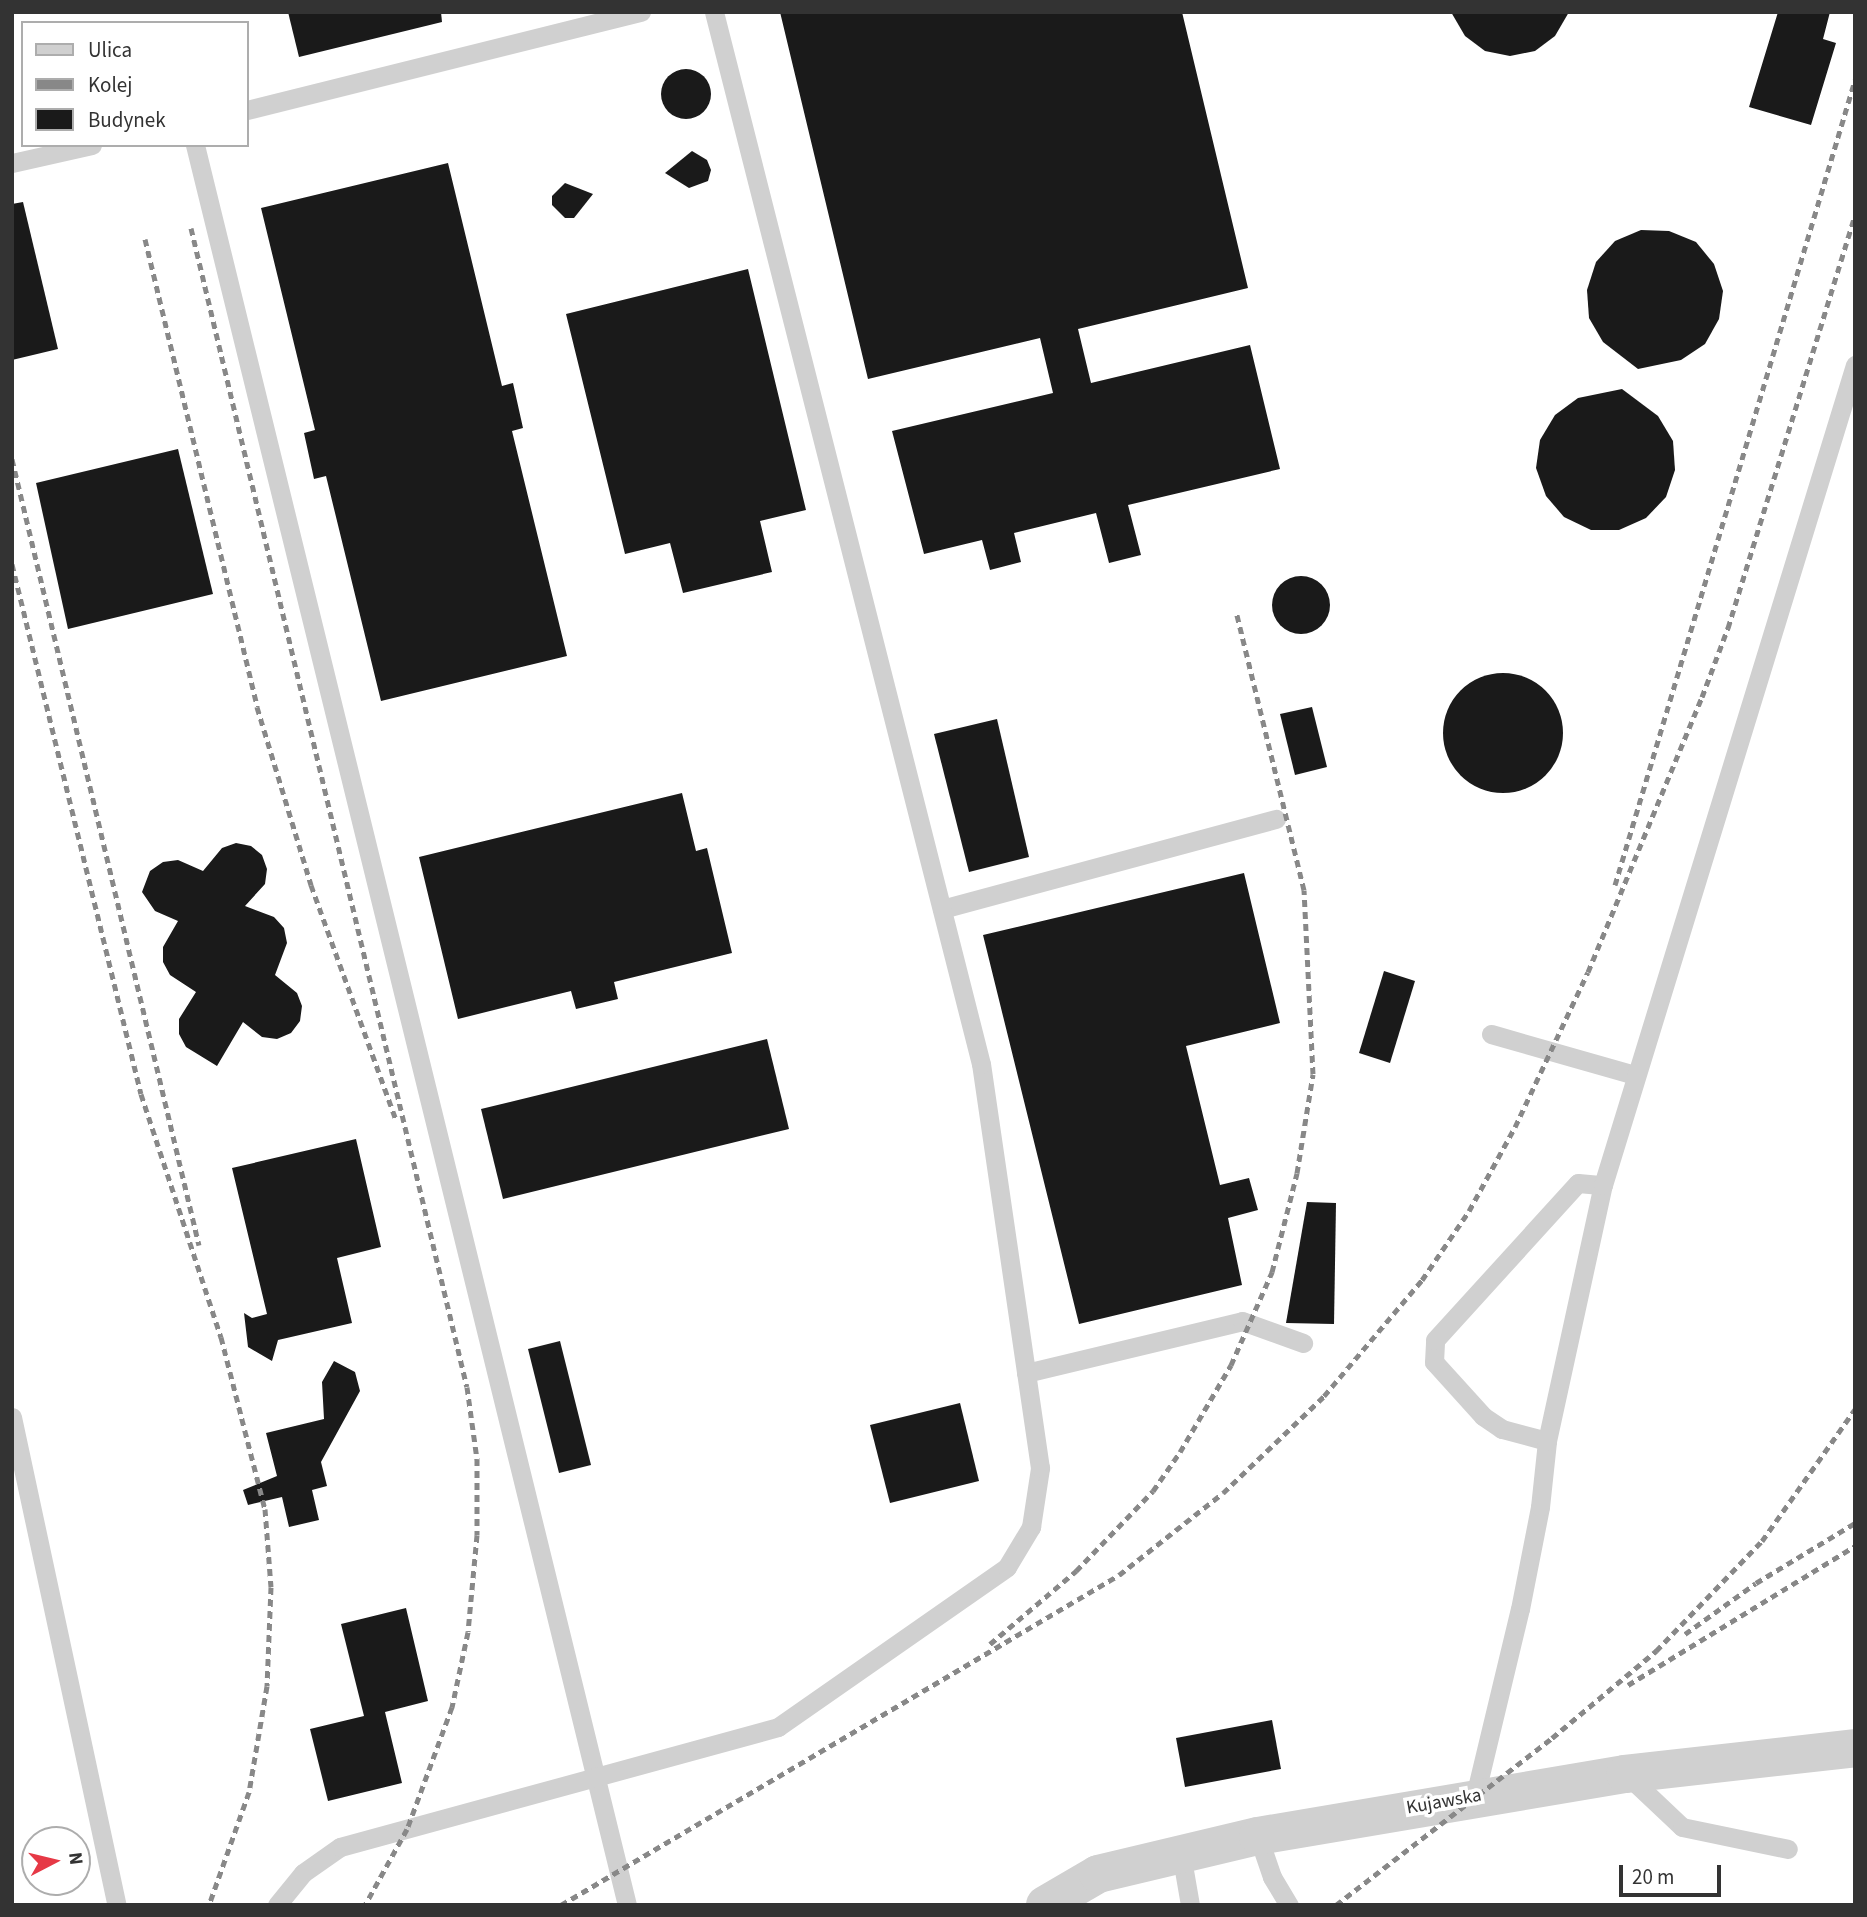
<!DOCTYPE html>
<style>
body{margin:0}
#map{position:relative;width:1867px;height:1917px;overflow:hidden;background:#fff;font-family:"Source Sans 3",sans-serif}
div>[style]{position:absolute}
.building>*{inset:0;background:#1a1a1a}
.round{border-radius:50%}
.service>*{height:19px;margin:-9.5px;padding:0 9.5px;transform-origin:9.5px;border-radius:9.5px;background:#d0d0d0}
.minor>*{height:38px;margin:-19px;padding:0 19px;transform-origin:19px;border-radius:19px;background:#d0d0d0}
.rail>*{height:5px;margin-top:-2.5px;transform-origin:0;background:repeating-linear-gradient(90deg,#888 0 7px,transparent 0 12px)}
span{translate:-50% -50%;white-space:nowrap;text-align:center;line-height:1.15;-webkit-text-stroke:7px #fff;paint-order:stroke}
.street-label{font-size:19px;color:#333}
.frame{position:absolute;inset:0;border:14px solid #333;pointer-events:none}
.legend{position:absolute;left:21px;top:21px;width:228px;height:126px;box-sizing:border-box;background:#fff;border:2px solid #adadad;margin:0;padding:9px 12px;list-style:none;font-size:21px;color:#333}
.legend li{display:flex;align-items:center;gap:14px;height:35px}
.legend b{width:35px;border:2px solid #adadad}
.north{position:absolute;left:21px;top:1826px;width:70px;height:70px;box-sizing:border-box;background:#fff;border:2px solid #adadad;border-radius:50%;rotate:83deg;font-size:19px;font-weight:700;line-height:28px;text-align:center;color:#333}
.north::after{content:'';display:block;margin:auto;width:24px;height:32px;background:#e63946;clip-path:polygon(50% 0,100% 100%,50% 72%,0 100%)}
.scale{position:absolute;left:1619px;top:1865px;width:102px;height:32px;box-sizing:border-box;border:4px solid #333;border-top:0;padding-left:9px;font-size:21px;line-height:24px;white-space:nowrap;color:#333;-webkit-text-stroke:5px #fff;paint-order:stroke}
</style>
<div id="map">
<div class="building">
<div style="clip-path:polygon(288px 12px,441px 12px,442px 22px,299px 57px)"></div>
<div style="clip-path:polygon(780px 12px,1182px 12px,1248px 288px,1078px 329px,1091px 383px,1250px 345px,1280px 469px,1128px 505px,1141px 555px,1109px 563px,1096px 513px,1014px 533px,1021px 562px,990px 570px,982px 540px,924px 554px,892px 431px,1053px 393px,1040px 338px,868px 379px)"></div>
<div style="clip-path:polygon(1451px 12px,1569px 12px,1555px 36px,1535px 51px,1510px 56px,1485px 51px,1465px 36px)"></div>
<div style="clip-path:polygon(1778px 12px,1830px 12px,1823px 39px,1836px 43px,1811px 125px,1749px 107px)"></div>
<div class="round" style="left:661px;top:69px;width:50px;height:50px"></div>
<div style="clip-path:polygon(692px 151px,707px 160px,711px 170px,708px 181px,689px 188px,665px 173px)"></div>
<div style="clip-path:polygon(448px 163px,502px 386px,513px 383px,523px 428px,512px 431px,567px 656px,381px 701px,326px 476px,314px 479px,304px 433px,315px 430px,261px 208px)"></div>
<div style="clip-path:polygon(565px 183px,593px 194px,574px 218px,565px 218px,552px 205px,552px 196px)"></div>
<div style="clip-path:polygon(23px 202px,58px 349px,12px 360px,12px 204px)"></div>
<div style="clip-path:polygon(1641px 230px,1669px 231px,1696px 242px,1714px 264px,1723px 291px,1719px 319px,1705px 344px,1681px 360px,1638px 369px,1603px 342px,1589px 318px,1587px 290px,1596px 262px,1615px 241px)"></div>
<div style="clip-path:polygon(748px 269px,806px 510px,760px 521px,772px 572px,683px 593px,670px 543px,625px 554px,566px 314px)"></div>
<div style="clip-path:polygon(1622px 389px,1658px 416px,1673px 441px,1675px 470px,1666px 497px,1646px 518px,1619px 530px,1591px 530px,1564px 517px,1546px 496px,1536px 468px,1540px 440px,1555px 415px,1578px 398px)"></div>
<div style="clip-path:polygon(178px 449px,213px 594px,68px 629px,36px 483px)"></div>
<div class="round" style="left:1272px;top:576px;width:58px;height:58px"></div>
<div class="round" style="left:1443px;top:673px;width:120px;height:120px"></div>
<div style="clip-path:polygon(1312px 707px,1327px 767px,1295px 775px,1280px 714px)"></div>
<div style="clip-path:polygon(997px 719px,1029px 857px,969px 872px,934px 734px)"></div>
<div style="clip-path:polygon(682px 793px,696px 851px,707px 848px,732px 953px,614px 982px,618px 999px,576px 1009px,571px 991px,458px 1019px,419px 857px)"></div>
<div style="clip-path:polygon(236px 843px,251px 846px,262px 855px,267px 869px,265px 884px,245px 906px,274px 917px,284px 928px,287px 943px,275px 975px,297px 993px,302px 1006px,300px 1021px,291px 1033px,277px 1039px,262px 1037px,243px 1022px,217px 1066px,186px 1047px,179px 1034px,179px 1019px,196px 992px,170px 975px,163px 962px,163px 947px,178px 921px,155px 911px,142px 892px,150px 871px,163px 862px,178px 860px,203px 871px,222px 848px)"></div>
<div style="clip-path:polygon(1244px 873px,1280px 1023px,1186px 1046px,1220px 1185px,1249px 1178px,1258px 1210px,1228px 1218px,1242px 1285px,1079px 1324px,983px 935px)"></div>
<div style="clip-path:polygon(1384px 971px,1415px 981px,1390px 1063px,1359px 1053px)"></div>
<div style="clip-path:polygon(767px 1039px,789px 1129px,503px 1199px,481px 1109px)"></div>
<div style="clip-path:polygon(356px 1139px,381px 1247px,337px 1258px,352px 1323px,278px 1340px,272px 1361px,248px 1347px,244px 1313px,252px 1318px,267px 1314px,232px 1168px)"></div>
<div style="clip-path:polygon(1307px 1202px,1336px 1203px,1334px 1324px,1286px 1323px)"></div>
<div style="clip-path:polygon(560px 1341px,591px 1465px,559px 1473px,528px 1349px)"></div>
<div style="clip-path:polygon(334px 1361px,355px 1372px,360px 1391px,321px 1462px,327px 1486px,312px 1490px,319px 1520px,289px 1527px,282px 1497px,248px 1505px,243px 1490px,277px 1476px,266px 1433px,324px 1419px,322px 1382px)"></div>
<div style="clip-path:polygon(960px 1403px,979px 1481px,890px 1503px,870px 1425px)"></div>
<div style="clip-path:polygon(406px 1608px,428px 1701px,385px 1712px,402px 1783px,328px 1801px,310px 1729px,364px 1716px,341px 1624px)"></div>
<div style="clip-path:polygon(1272px 1720px,1281px 1769px,1185px 1787px,1176px 1738px)"></div>
</div>
<div class="service">
<div style="left:247px;top:110px;width:406px;rotate:-14deg"></div>
<div style="left:195px;top:145px;width:1812px;rotate:76.21deg"></div>
<div style="left:12px;top:163px;width:82px;rotate:-12.7deg"></div>
<div style="left:942px;top:909px;width:346px;rotate:-15.1deg"></div>
<div style="left:1491px;top:1034px;width:150px;rotate:15.9deg"></div>
<div style="left:1026px;top:1373px;width:222px;rotate:-13.5deg"></div>
<div style="left:1242px;top:1321px;width:65px;rotate:19.8deg"></div>
<div style="left:12px;top:1417px;width:499px;rotate:77.9deg"></div>
<div style="left:1547px;top:1441px;width:47px;rotate:-165.1deg"></div>
<div style="left:1502px;top:1429px;width:23px;rotate:-146deg"></div>
<div style="left:1483px;top:1416px;width:73px;rotate:-132.2deg"></div>
<div style="left:1434px;top:1362px;width:22px;rotate:-87deg"></div>
<div style="left:1435px;top:1340px;width:212px;rotate:-47.7deg"></div>
<div style="left:1578px;top:1183px;width:25px;rotate:5deg"></div>
<div style="left:1626px;top:1774px;width:77px;rotate:43.4deg"></div>
<div style="left:1682px;top:1827px;width:108px;rotate:11.7deg"></div>
<div style="left:1475px;top:1796px;width:192px;rotate:-76.5deg"></div>
<div style="left:1520px;top:1609px;width:104px;rotate:-78.9deg"></div>
<div style="left:1540px;top:1507px;width:66px;rotate:-83.9deg"></div>
<div style="left:1547px;top:1441px;width:262px;rotate:-77.7deg"></div>
<div style="left:1603px;top:1185px;width:858px;rotate:-72.92deg"></div>
<div style="left:1258px;top:1836px;width:43px;rotate:71.1deg"></div>
<div style="left:1272px;top:1877px;width:33px;rotate:59deg"></div>
<div style="left:1181px;top:1853px;width:53px;rotate:80.2deg"></div>
<div style="left:277px;top:1905px;width:41px;rotate:-50.9deg"></div>
<div style="left:303px;top:1873px;width:45px;rotate:-35.1deg"></div>
<div style="left:340px;top:1847px;width:454px;rotate:-15.3deg"></div>
<div style="left:778px;top:1727px;width:279px;rotate:-34.9deg"></div>
<div style="left:1007px;top:1567px;width:47px;rotate:-59deg"></div>
<div style="left:1031px;top:1527px;width:60px;rotate:-81.3deg"></div>
<div style="left:1040px;top:1468px;width:408px;rotate:-98.3deg"></div>
<div style="left:981px;top:1064px;width:1085px;rotate:-104.24deg"></div>
</div>
<div class="minor">
<div style="left:1045px;top:1905px;width:61px;rotate:-30.3deg"></div>
<div style="left:1098px;top:1874px;width:164px;rotate:-13.4deg"></div>
<div style="left:1258px;top:1836px;width:372px;rotate:-9.6deg"></div>
<div style="left:1625px;top:1774px;width:231px;rotate:-6.4deg"></div>
</div>
<div class="rail">
<div style="left:191px;top:228px;width:1191px;rotate:76.61deg"></div>
<div style="left:467px;top:1387px;width:73px;rotate:82.1deg"></div>
<div style="left:477px;top:1459px;width:76px;rotate:90deg"></div>
<div style="left:477px;top:1535px;width:97px;rotate:95.3deg"></div>
<div style="left:468px;top:1632px;width:77px;rotate:102deg"></div>
<div style="left:452px;top:1707px;width:130px;rotate:110.2deg"></div>
<div style="left:407px;top:1829px;width:87px;rotate:118.9deg"></div>
<div style="left:145px;top:239px;width:481px;rotate:76.5deg"></div>
<div style="left:257px;top:707px;width:186px;rotate:73.1deg"></div>
<div style="left:311px;top:885px;width:250px;rotate:70.1deg"></div>
<div style="left:12px;top:459px;width:808px;rotate:76.62deg"></div>
<div style="left:12px;top:564px;width:545px;rotate:76.32deg"></div>
<div style="left:141px;top:1094px;width:256px;rotate:71.8deg"></div>
<div style="left:221px;top:1337px;width:178px;rotate:75.7deg"></div>
<div style="left:265px;top:1509px;width:78px;rotate:85.6deg"></div>
<div style="left:271px;top:1587px;width:99px;rotate:92.3deg"></div>
<div style="left:267px;top:1686px;width:108px;rotate:99.6deg"></div>
<div style="left:249px;top:1792px;width:120px;rotate:109.5deg"></div>
<div style="left:1615px;top:885px;width:840px;rotate:-73.4deg"></div>
<div style="left:1685px;top:1634px;width:87px;rotate:-35.7deg"></div>
<div style="left:1756px;top:1583px;width:116px;rotate:-31.2deg"></div>
<div style="left:990px;top:1644px;width:113px;rotate:-40.3deg"></div>
<div style="left:1076px;top:1571px;width:111px;rotate:-46.1deg"></div>
<div style="left:1153px;top:1491px;width:47px;rotate:-55.3deg"></div>
<div style="left:1180px;top:1452px;width:101px;rotate:-59.6deg"></div>
<div style="left:1231px;top:1365px;width:102px;rotate:-66.2deg"></div>
<div style="left:1272px;top:1272px;width:102px;rotate:-75.8deg"></div>
<div style="left:1297px;top:1173px;width:100px;rotate:-80.8deg"></div>
<div style="left:1313px;top:1074px;width:184px;rotate:-92.8deg"></div>
<div style="left:1304px;top:890px;width:287px;rotate:-103.7deg"></div>
<div style="left:1628px;top:1685px;width:266px;rotate:-31.5deg"></div>
<div style="left:561px;top:1905px;width:648px;rotate:-30.6deg"></div>
<div style="left:1119px;top:1575px;width:132px;rotate:-38.3deg"></div>
<div style="left:1223px;top:1493px;width:140px;rotate:-43.8deg"></div>
<div style="left:1324px;top:1396px;width:152px;rotate:-49.8deg"></div>
<div style="left:1422px;top:1280px;width:83px;rotate:-55.7deg"></div>
<div style="left:1469px;top:1211px;width:96px;rotate:-61.3deg"></div>
<div style="left:1515px;top:1127px;width:171px;rotate:-64.8deg"></div>
<div style="left:1588px;top:972px;width:298px;rotate:-67.5deg"></div>
<div style="left:1702px;top:697px;width:74px;rotate:-69.4deg"></div>
<div style="left:1728px;top:628px;width:431px;rotate:-72.9deg"></div>
<div style="left:1336px;top:1905px;width:273px;rotate:-37.7deg"></div>
<div style="left:1552px;top:1738px;width:136px;rotate:-39.9deg"></div>
<div style="left:1656px;top:1651px;width:153px;rotate:-46.1deg"></div>
<div style="left:1762px;top:1541px;width:161px;rotate:-54.8deg"></div>
</div>
<div class="street-label">
<span style="left:1444px;top:1802px;rotate:-10deg">Kujawska</span>
</div>
<div class="frame"></div>
<ul class="legend">
<li><b style="height:9px;background:#d0d0d0"></b>Ulica</li>
<li><b style="height:9px;background:#888"></b>Kolej</li>
<li><b style="height:19px;background:#1a1a1a"></b>Budynek</li>
</ul>
<div class="north">N</div>
<div class="scale">20 m</div>
</div>
